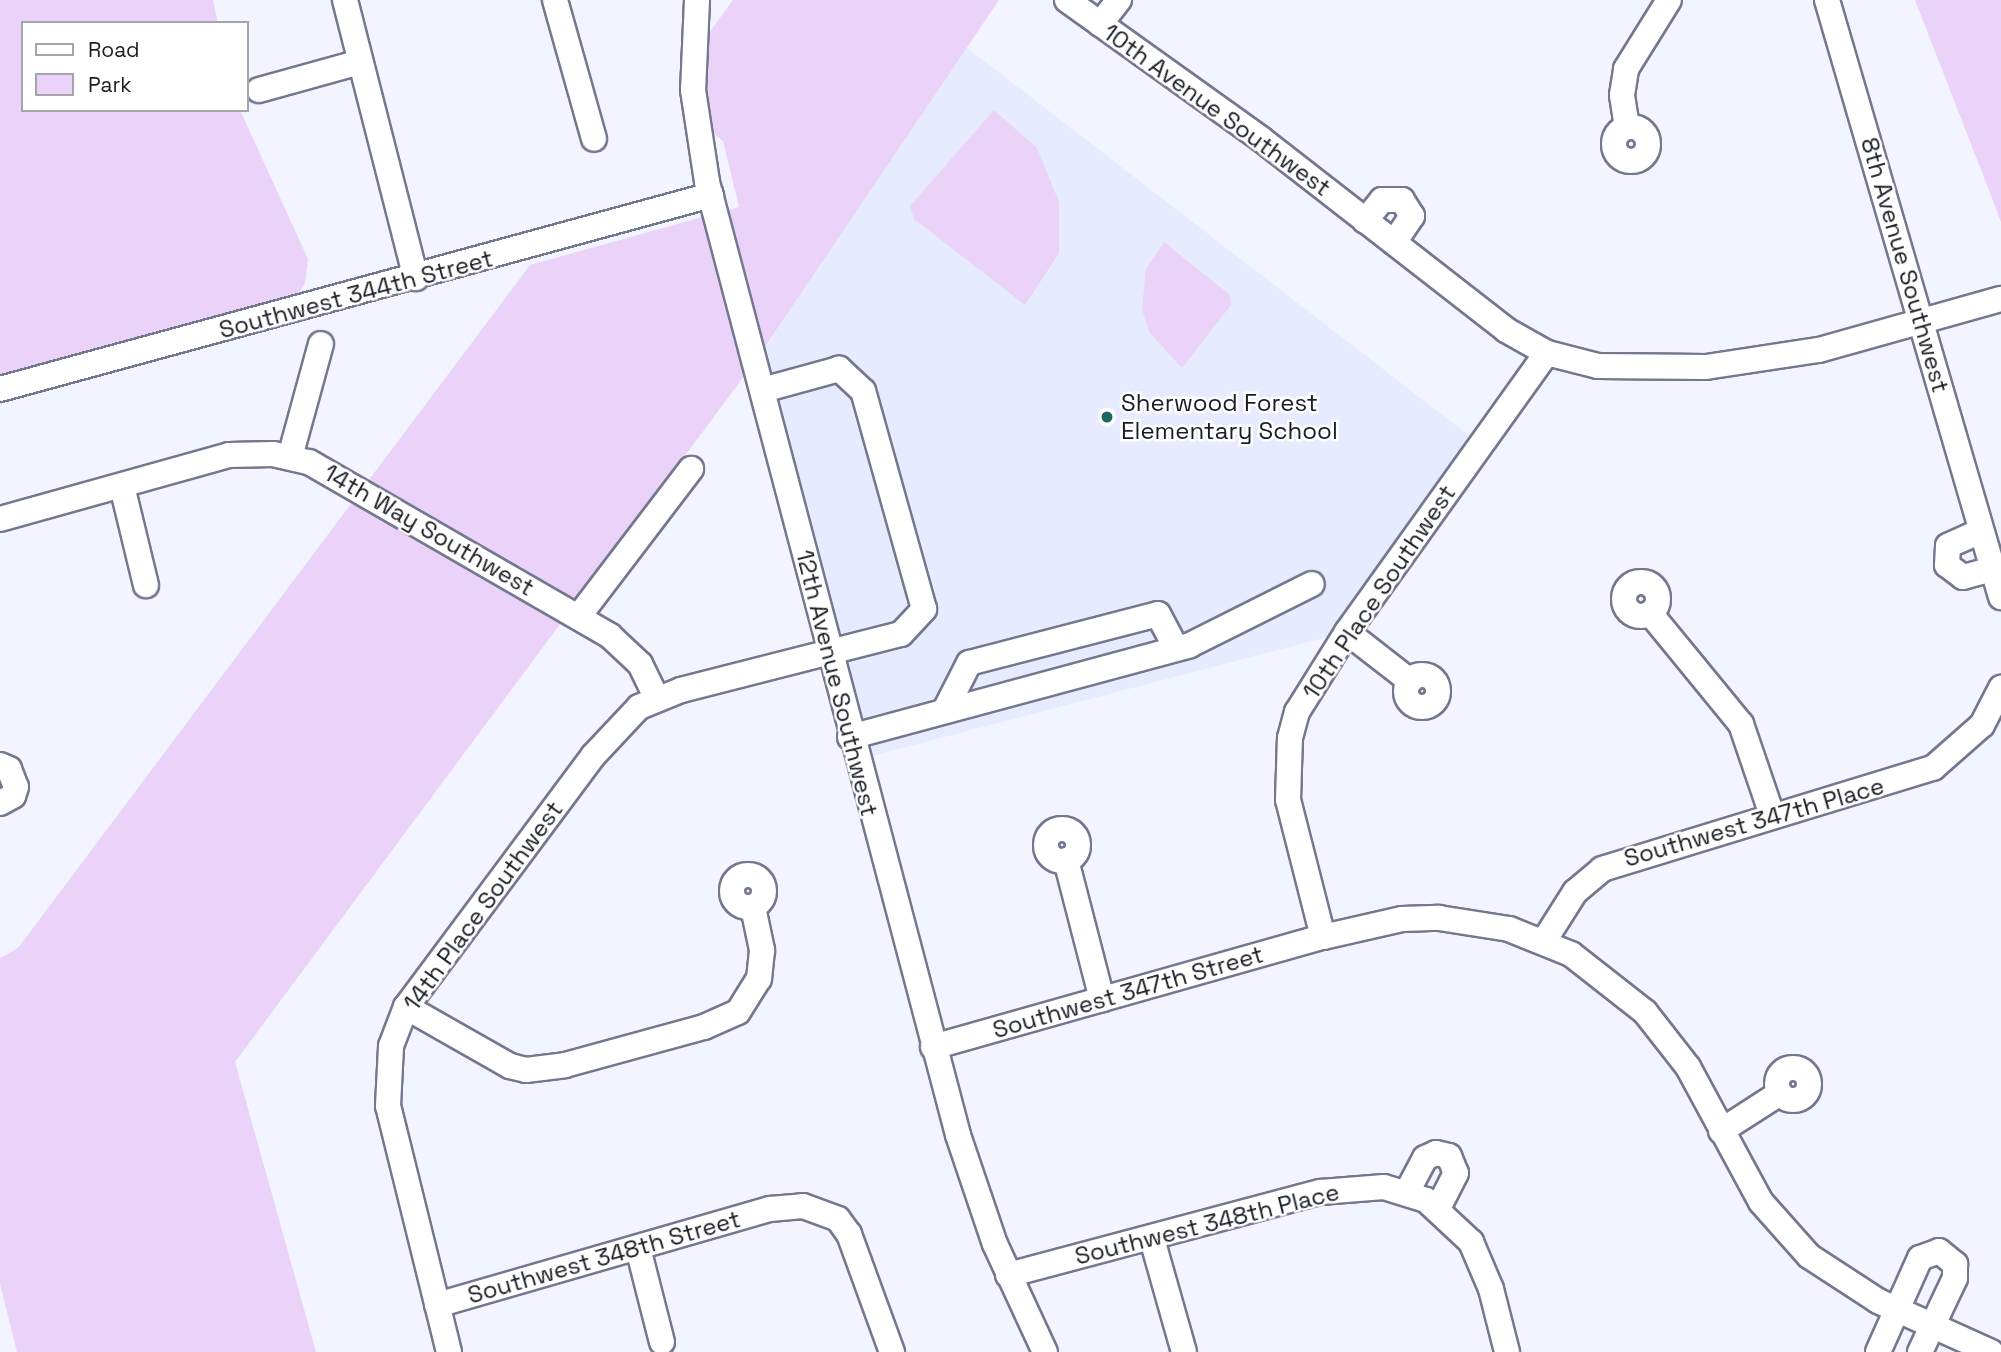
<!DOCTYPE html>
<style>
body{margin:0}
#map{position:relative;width:2001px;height:1352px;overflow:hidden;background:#f2f4ff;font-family:"Space Grotesk",sans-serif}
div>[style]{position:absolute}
.built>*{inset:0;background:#e7ebff}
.green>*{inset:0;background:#ebd2f9}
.roads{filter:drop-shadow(2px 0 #74788f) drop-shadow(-2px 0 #74788f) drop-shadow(0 2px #74788f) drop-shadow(0 -2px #74788f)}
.minor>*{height:24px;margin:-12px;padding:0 12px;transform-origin:12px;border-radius:12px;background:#fff}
.minor>.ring{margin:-12px;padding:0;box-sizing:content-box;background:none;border:24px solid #fff;border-radius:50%}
.dots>*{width:19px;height:19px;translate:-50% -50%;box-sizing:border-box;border:4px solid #fff;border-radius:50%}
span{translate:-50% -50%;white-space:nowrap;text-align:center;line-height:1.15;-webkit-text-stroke:5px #fff;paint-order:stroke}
.street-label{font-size:24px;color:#1b1d26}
.poi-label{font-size:24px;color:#1b1d26}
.left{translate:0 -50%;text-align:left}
.legend{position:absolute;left:21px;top:21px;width:228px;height:91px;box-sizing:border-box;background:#fff;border:2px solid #a4a5a8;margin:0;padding:9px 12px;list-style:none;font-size:21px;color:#1b1d26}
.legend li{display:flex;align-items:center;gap:14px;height:35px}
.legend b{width:35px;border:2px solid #a4a5a8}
</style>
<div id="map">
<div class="built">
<div style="clip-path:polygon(966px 47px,1480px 444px,1347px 632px,856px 760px,756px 360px)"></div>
</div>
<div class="green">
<div style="clip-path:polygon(0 0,213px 0,218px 23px,23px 23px,23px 110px,240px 110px,308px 259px,305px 283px,297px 296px,0 377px)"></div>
<div style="clip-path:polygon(733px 0,999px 0,756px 360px,235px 1062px,316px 1352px,17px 1352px,0 1284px,0 958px,18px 948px,530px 265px,739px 207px,723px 141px,710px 131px,705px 95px,709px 33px)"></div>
<div style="clip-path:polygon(1915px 0,2001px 0,2001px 222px,1992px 198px)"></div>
<div style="clip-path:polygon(994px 110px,1037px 148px,1059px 202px,1059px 253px,1025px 305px,914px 219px,910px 206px)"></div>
<div style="clip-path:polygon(1164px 242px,1230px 295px,1231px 305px,1182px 368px,1149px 332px,1142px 309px,1146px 269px)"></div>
</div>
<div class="roads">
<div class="minor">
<div style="left:345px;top:0;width:287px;rotate:75.7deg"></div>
<div style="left:555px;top:0;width:144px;rotate:74.3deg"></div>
<div style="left:697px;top:0;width:90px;rotate:92.5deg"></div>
<div style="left:693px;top:90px;width:93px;rotate:81.3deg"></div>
<div style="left:707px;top:182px;width:985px;rotate:75.24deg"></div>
<div style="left:958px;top:1135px;width:115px;rotate:71.3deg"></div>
<div style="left:995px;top:1244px;width:119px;rotate:65.2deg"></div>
<div style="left:1067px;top:0;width:239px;rotate:35.6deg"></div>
<div style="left:1261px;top:139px;width:311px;rotate:37.9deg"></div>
<div style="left:1506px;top:330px;width:47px;rotate:29.3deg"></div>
<div style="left:1547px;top:353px;width:53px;rotate:14.3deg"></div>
<div style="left:1598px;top:366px;width:108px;rotate:0.5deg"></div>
<div style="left:1706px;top:367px;width:114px;rotate:-8.6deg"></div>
<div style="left:1819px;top:350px;width:189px;rotate:-15.7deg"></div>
<div style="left:1827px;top:0;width:622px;rotate:73.75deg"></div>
<div style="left:1100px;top:24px;width:31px;rotate:-52deg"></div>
<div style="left:259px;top:90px;width:105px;rotate:-15.5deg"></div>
<div style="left:1627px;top:127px;width:32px;rotate:-99deg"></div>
<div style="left:1622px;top:95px;width:26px;rotate:-81deg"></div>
<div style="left:1626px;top:69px;width:81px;rotate:-58.1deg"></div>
<div class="ring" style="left:1614px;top:127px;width:10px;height:10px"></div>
<div style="left:1365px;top:221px;width:27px;rotate:-51deg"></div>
<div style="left:1382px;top:200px;width:20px"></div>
<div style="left:1402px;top:200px;width:19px;rotate:58deg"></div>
<div style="left:1412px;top:216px;width:32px;rotate:124deg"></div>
<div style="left:0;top:389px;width:737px;rotate:-15.26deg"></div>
<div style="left:290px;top:457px;width:117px;rotate:-74.7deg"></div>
<div style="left:122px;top:486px;width:102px;rotate:76.4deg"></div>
<div style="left:0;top:519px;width:238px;rotate:-15.6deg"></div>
<div style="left:229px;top:455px;width:44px;rotate:-1.3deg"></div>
<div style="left:273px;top:454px;width:37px;rotate:13deg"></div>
<div style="left:309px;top:462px;width:348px;rotate:30deg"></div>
<div style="left:610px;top:636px;width:41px;rotate:43deg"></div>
<div style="left:640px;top:664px;width:37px;rotate:64deg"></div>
<div style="left:1981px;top:531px;width:36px;rotate:156deg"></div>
<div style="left:1948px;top:546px;width:19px;rotate:93deg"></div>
<div style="left:1947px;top:565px;width:20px;rotate:37deg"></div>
<div style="left:1963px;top:577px;width:30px;rotate:-15deg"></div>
<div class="ring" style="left:1624px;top:582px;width:10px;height:10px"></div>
<div style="left:1650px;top:613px;width:144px;rotate:50.7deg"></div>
<div style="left:1741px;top:724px;width:96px;rotate:71.2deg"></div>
<div style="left:579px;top:616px;width:185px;rotate:-52.7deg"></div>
<div style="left:1347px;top:632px;width:80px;rotate:37.9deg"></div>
<div class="ring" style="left:1406px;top:675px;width:8px;height:8px"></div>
<div style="left:945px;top:710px;width:53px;rotate:-62.9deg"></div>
<div style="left:969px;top:663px;width:195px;rotate:-14.5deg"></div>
<div style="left:1158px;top:614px;width:38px;rotate:62deg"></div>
<div style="left:850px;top:737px;width:352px;rotate:-15.1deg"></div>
<div style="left:1190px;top:645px;width:136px;rotate:-26.6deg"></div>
<div style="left:0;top:765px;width:10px;rotate:24deg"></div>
<div style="left:9px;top:769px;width:19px;rotate:69deg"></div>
<div style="left:16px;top:787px;width:9px;rotate:108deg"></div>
<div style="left:13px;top:796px;width:15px;rotate:152deg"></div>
<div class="ring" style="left:1046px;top:829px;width:8px;height:8px"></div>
<div style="left:1066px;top:860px;width:144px;rotate:75.5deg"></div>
<div class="ring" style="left:732px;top:875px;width:8px;height:8px"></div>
<div style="left:1323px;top:937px;width:141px;rotate:-104.3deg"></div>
<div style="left:1288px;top:800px;width:62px;rotate:-88.2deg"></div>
<div style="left:1290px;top:738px;width:27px;rotate:-75deg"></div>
<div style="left:1297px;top:712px;width:94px;rotate:-58deg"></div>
<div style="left:1347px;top:632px;width:343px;rotate:-54.4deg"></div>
<div style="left:1544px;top:941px;width:58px;rotate:-57.7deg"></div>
<div style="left:1575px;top:892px;width:35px;rotate:-40deg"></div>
<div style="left:1602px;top:869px;width:346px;rotate:-17deg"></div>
<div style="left:1933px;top:768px;width:65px;rotate:-41.3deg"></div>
<div style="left:1982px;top:725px;width:42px;rotate:-62.8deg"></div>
<div style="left:406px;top:1007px;width:120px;rotate:29.6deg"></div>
<div style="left:510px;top:1066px;width:16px;rotate:14deg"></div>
<div style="left:526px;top:1070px;width:39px;rotate:-7deg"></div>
<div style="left:565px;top:1065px;width:144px;rotate:-15.3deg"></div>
<div style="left:704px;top:1027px;width:37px;rotate:-24deg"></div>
<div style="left:738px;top:1012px;width:39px;rotate:-58deg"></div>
<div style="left:759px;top:979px;width:29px;rotate:-84deg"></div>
<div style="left:762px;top:950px;width:44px;rotate:-101.8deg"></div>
<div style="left:933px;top:1047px;width:405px;rotate:-15.8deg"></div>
<div style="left:1323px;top:937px;width:81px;rotate:-12.8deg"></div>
<div style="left:1402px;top:919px;width:37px;rotate:-2deg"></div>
<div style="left:1439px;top:918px;width:71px;rotate:8.9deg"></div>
<div style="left:1509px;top:929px;width:67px;rotate:22deg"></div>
<div style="left:1571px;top:954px;width:94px;rotate:38.1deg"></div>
<div style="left:1645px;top:1012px;width:70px;rotate:52deg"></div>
<div style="left:1688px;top:1067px;width:153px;rotate:61.6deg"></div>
<div style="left:1761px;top:1202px;width:72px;rotate:48.4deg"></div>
<div style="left:1809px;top:1256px;width:82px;rotate:33.1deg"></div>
<div style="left:1878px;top:1301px;width:124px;rotate:24.3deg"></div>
<div class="ring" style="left:1777px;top:1068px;width:8px;height:8px"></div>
<div style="left:1721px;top:1131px;width:70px;rotate:-32.8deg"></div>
<div style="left:1407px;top:1192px;width:38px;rotate:-62deg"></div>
<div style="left:1425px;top:1158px;width:12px;rotate:-24deg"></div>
<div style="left:1436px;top:1153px;width:13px;rotate:13deg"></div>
<div style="left:1449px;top:1156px;width:18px;rotate:68deg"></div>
<div style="left:1456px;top:1173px;width:39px;rotate:117deg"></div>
<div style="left:1152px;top:1239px;width:117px;rotate:74.2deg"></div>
<div style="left:638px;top:1248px;width:97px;rotate:75.7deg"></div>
<div style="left:1008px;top:1275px;width:324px;rotate:-14.9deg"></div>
<div style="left:1321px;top:1192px;width:63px;rotate:-4.5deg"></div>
<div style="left:1384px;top:1187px;width:44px;rotate:17.2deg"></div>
<div style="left:1426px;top:1200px;width:62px;rotate:43deg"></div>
<div style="left:1471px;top:1242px;width:51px;rotate:66.9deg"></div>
<div style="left:1491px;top:1289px;width:65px;rotate:75.7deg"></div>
<div style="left:437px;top:1305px;width:347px;rotate:-16.1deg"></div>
<div style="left:770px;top:1209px;width:33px;rotate:-5deg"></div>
<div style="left:803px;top:1206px;width:37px;rotate:20deg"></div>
<div style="left:838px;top:1219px;width:19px;rotate:54deg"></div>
<div style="left:849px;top:1234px;width:126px;rotate:70deg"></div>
<div style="left:449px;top:1352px;width:253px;rotate:-103.9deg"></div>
<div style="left:388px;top:1106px;width:60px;rotate:-87.1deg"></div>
<div style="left:391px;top:1046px;width:42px;rotate:-69deg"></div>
<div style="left:406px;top:1007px;width:313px;rotate:-53.3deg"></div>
<div style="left:593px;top:756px;width:67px;rotate:-46.8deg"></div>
<div style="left:639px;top:707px;width:45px;rotate:-22deg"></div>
<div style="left:681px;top:690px;width:227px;rotate:-14.3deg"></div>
<div style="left:901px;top:634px;width:34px;rotate:-47deg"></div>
<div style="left:924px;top:609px;width:226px;rotate:-105.6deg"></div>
<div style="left:863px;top:391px;width:33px;rotate:-137deg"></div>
<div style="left:839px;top:369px;width:79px;rotate:164.6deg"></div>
<div style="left:1878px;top:1352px;width:103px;rotate:-65.9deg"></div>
<div style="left:1920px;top:1258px;width:20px;rotate:-20deg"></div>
<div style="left:1939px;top:1251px;width:21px;rotate:39deg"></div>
<div style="left:1955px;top:1264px;width:14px;rotate:90deg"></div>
<div style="left:1955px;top:1278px;width:82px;rotate:115.3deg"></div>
</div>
</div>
<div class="dots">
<div style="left:1107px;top:417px;background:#1d6861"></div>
</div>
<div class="street-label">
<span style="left:1217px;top:110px;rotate:36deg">10th Avenue Southwest</span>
<span style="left:1905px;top:265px;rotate:74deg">8th Avenue Southwest</span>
<span style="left:356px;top:294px;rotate:-15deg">Southwest 344th Street</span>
<span style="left:429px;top:530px;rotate:30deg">14th Way Southwest</span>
<span style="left:1379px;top:592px;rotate:-56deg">10th Place Southwest</span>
<span style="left:837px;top:683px;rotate:76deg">12th Avenue Southwest</span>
<span style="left:1754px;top:822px;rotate:-16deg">Southwest 347th Place</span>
<span style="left:483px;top:906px;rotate:-54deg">14th Place Southwest</span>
<span style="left:1128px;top:992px;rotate:-16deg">Southwest 347th Street</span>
<span style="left:1207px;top:1224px;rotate:-14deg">Southwest 348th Place</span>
<span style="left:604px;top:1257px;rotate:-16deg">Southwest 348th Street</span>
</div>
<div class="poi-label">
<span class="left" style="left:1121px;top:417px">Sherwood Forest<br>Elementary School</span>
</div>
<ul class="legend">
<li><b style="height:9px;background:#fff"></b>Road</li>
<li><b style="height:19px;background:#ebd2f9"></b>Park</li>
</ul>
</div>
